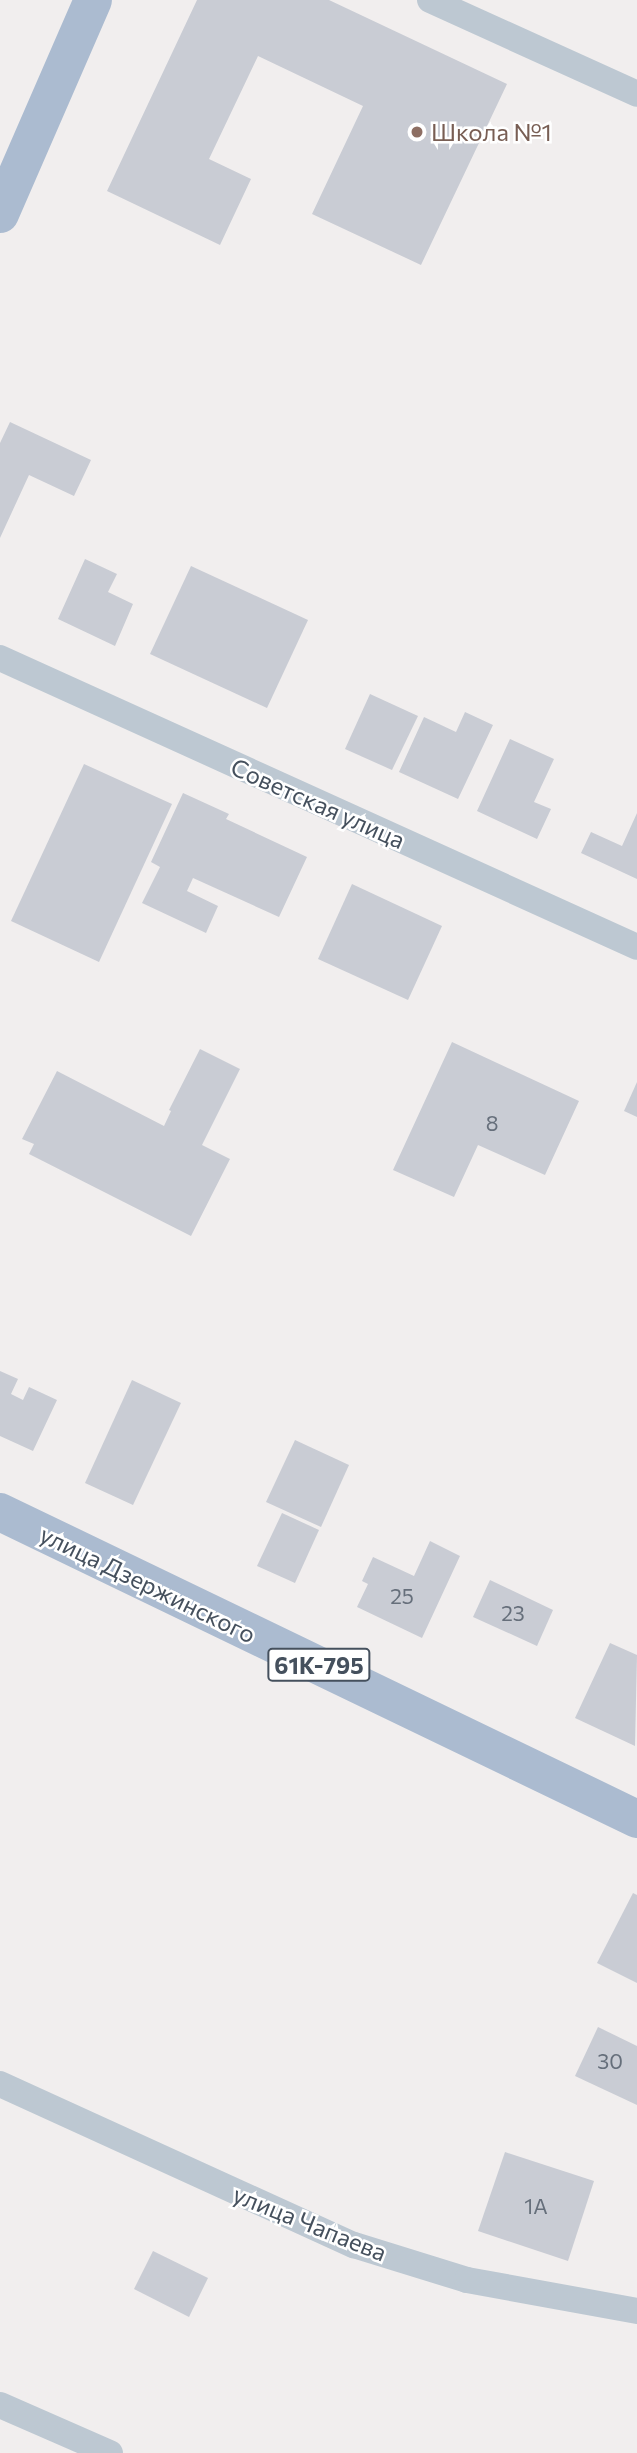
<!DOCTYPE html>
<meta charset="utf-8">
<style>
body{margin:0}
#map{position:relative;width:637px;height:2453px;overflow:hidden;background:#f1eeee;font-family:Commissioner,sans-serif}
div>[style]{position:absolute}
.building>*{inset:0;background:#c9ccd4}
.street>*{height:26px;margin:-13px;padding:0 13px;transform-origin:13px;border-radius:13px;background:#bdc8d2}
.primary>*{height:38px;margin:-19px;padding:0 19px;transform-origin:19px;border-radius:19px;background:#abbbd0}
.dots>*{width:19px;height:19px;translate:-50% -50%;box-sizing:border-box;border:4px solid #fff;border-radius:50%}
span{translate:-50% -50%;white-space:nowrap;text-align:center;line-height:1.15;-webkit-text-stroke:5px #fff;paint-order:stroke}
.number-label{font-size:21px;color:#666f7b}
.number-label span{-webkit-text-stroke-width:0}
.shield-label span{padding:2px 5px;background:#fff;border:2px solid;border-radius:5px;-webkit-text-stroke-width:0}
.shield-label{font-size:23px;color:#45505d;font-weight:700}
.education-label{font-size:24px;color:#785e54}
.left{translate:0 -50%;text-align:left}
.street-label{font-size:24px;color:#45505d}
</style>
<div id="map">
<div class="building">
<div style="clip-path:polygon(197px 0,329px 0,507px 84px,421px 265px,312px 214px,363px 106px,258px 56px,209px 159px,251px 179px,220px 245px,107px 191px)"></div>
<div style="clip-path:polygon(10px 422px,91px 460px,74px 496px,29px 475px,0 538px,0 443px)"></div>
<div style="clip-path:polygon(85px 559px,117px 574px,108px 592px,133px 604px,115px 646px,58px 619px)"></div>
<div style="clip-path:polygon(191px 566px,308px 620px,267px 708px,150px 654px)"></div>
<div style="clip-path:polygon(370px 694px,418px 716px,392px 770px,345px 749px)"></div>
<div style="clip-path:polygon(465px 712px,493px 725px,458px 799px,399px 772px,424px 717px,456px 732px)"></div>
<div style="clip-path:polygon(510px 739px,554px 759px,534px 802px,551px 809px,537px 839px,477px 811px)"></div>
<div style="clip-path:polygon(84px 764px,172px 804px,99px 962px,11px 921px)"></div>
<div style="clip-path:polygon(183px 793px,229px 814px,226px 819px,307px 857px,279px 917px,193px 878px,187px 891px,218px 906px,206px 933px,142px 903px,160px 867px,151px 862px)"></div>
<div style="clip-path:polygon(637px 813px,637px 879px,581px 853px,591px 832px,622px 846px)"></div>
<div style="clip-path:polygon(352px 884px,442px 926px,408px 1000px,318px 959px)"></div>
<div style="clip-path:polygon(452px 1042px,579px 1101px,545px 1175px,478px 1145px,454px 1197px,393px 1170px)"></div>
<div style="clip-path:polygon(200px 1049px,240px 1069px,202px 1145px,230px 1159px,191px 1236px,29px 1154px,34px 1144px,22px 1139px,57px 1071px,164px 1126px,171px 1111px,169px 1110px)"></div>
<div style="clip-path:polygon(637px 1082px,637px 1117px,624px 1111px)"></div>
<div style="clip-path:polygon(0 1371px,18px 1379px,11px 1394px,23px 1400px,29px 1387px,57px 1400px,33px 1451px,0 1436px)"></div>
<div style="clip-path:polygon(132px 1380px,181px 1403px,133px 1505px,85px 1483px)"></div>
<div style="clip-path:polygon(295px 1440px,349px 1465px,321px 1527px,266px 1502px)"></div>
<div style="clip-path:polygon(282px 1513px,319px 1530px,295px 1583px,257px 1566px)"></div>
<div style="clip-path:polygon(430px 1541px,460px 1556px,422px 1638px,357px 1607px,368px 1584px,362px 1581px,373px 1557px,414px 1576px)"></div>
<div style="clip-path:polygon(490px 1580px,553px 1610px,537px 1646px,473px 1617px)"></div>
<div style="clip-path:polygon(610px 1643px,637px 1655px,635px 1746px,575px 1718px)"></div>
<div style="clip-path:polygon(633px 1893px,637px 1895px,637px 1983px,597px 1963px)"></div>
<div style="clip-path:polygon(598px 2027px,637px 2046px,637px 2105px,575px 2076px)"></div>
<div style="clip-path:polygon(505px 2152px,594px 2181px,568px 2261px,478px 2231px)"></div>
<div style="clip-path:polygon(153px 2251px,208px 2278px,189px 2317px,134px 2289px)"></div>
</div>
<div class="street">
<div style="left:430px;top:0;width:227px;rotate:24.4deg"></div>
<div style="left:0;top:658px;width:699px;rotate:24.4deg"></div>
<div style="left:0;top:2084px;width:389px;rotate:24.5deg"></div>
<div style="left:354px;top:2245px;width:118px;rotate:17.2deg"></div>
<div style="left:467px;top:2280px;width:173px;rotate:10.3deg"></div>
<div style="left:0;top:2405px;width:120px;rotate:23.6deg"></div>
</div>
<div class="primary">
<div style="left:0;top:214px;width:233px;rotate:-66.5deg"></div>
<div style="left:0;top:1512px;width:707px;rotate:25.73deg"></div>
</div>
<div class="dots">
<div style="left:417px;top:132px;background:#8d6e63"></div>
</div>
<div class="number-label">
<span style="left:492px;top:1123px">8</span>
<span style="left:402px;top:1596px">25</span>
<span style="left:513px;top:1613px">23</span>
<span style="left:610px;top:2061px">30</span>
<span style="left:536px;top:2206px">1А</span>
</div>
<div class="shield-label">
<span style="left:319px;top:1665px">61К-795</span>
</div>
<div class="education-label">
<span class="left" style="left:431px;top:132px">Школа №1</span>
</div>
<div class="street-label">
<span style="left:318px;top:803px;rotate:24deg">Советская улица</span>
<span style="left:148px;top:1584px;rotate:26deg">улица Дзержинского</span>
<span style="left:310px;top:2223px;rotate:22deg">улица Чапаева</span>
</div>
</div>
